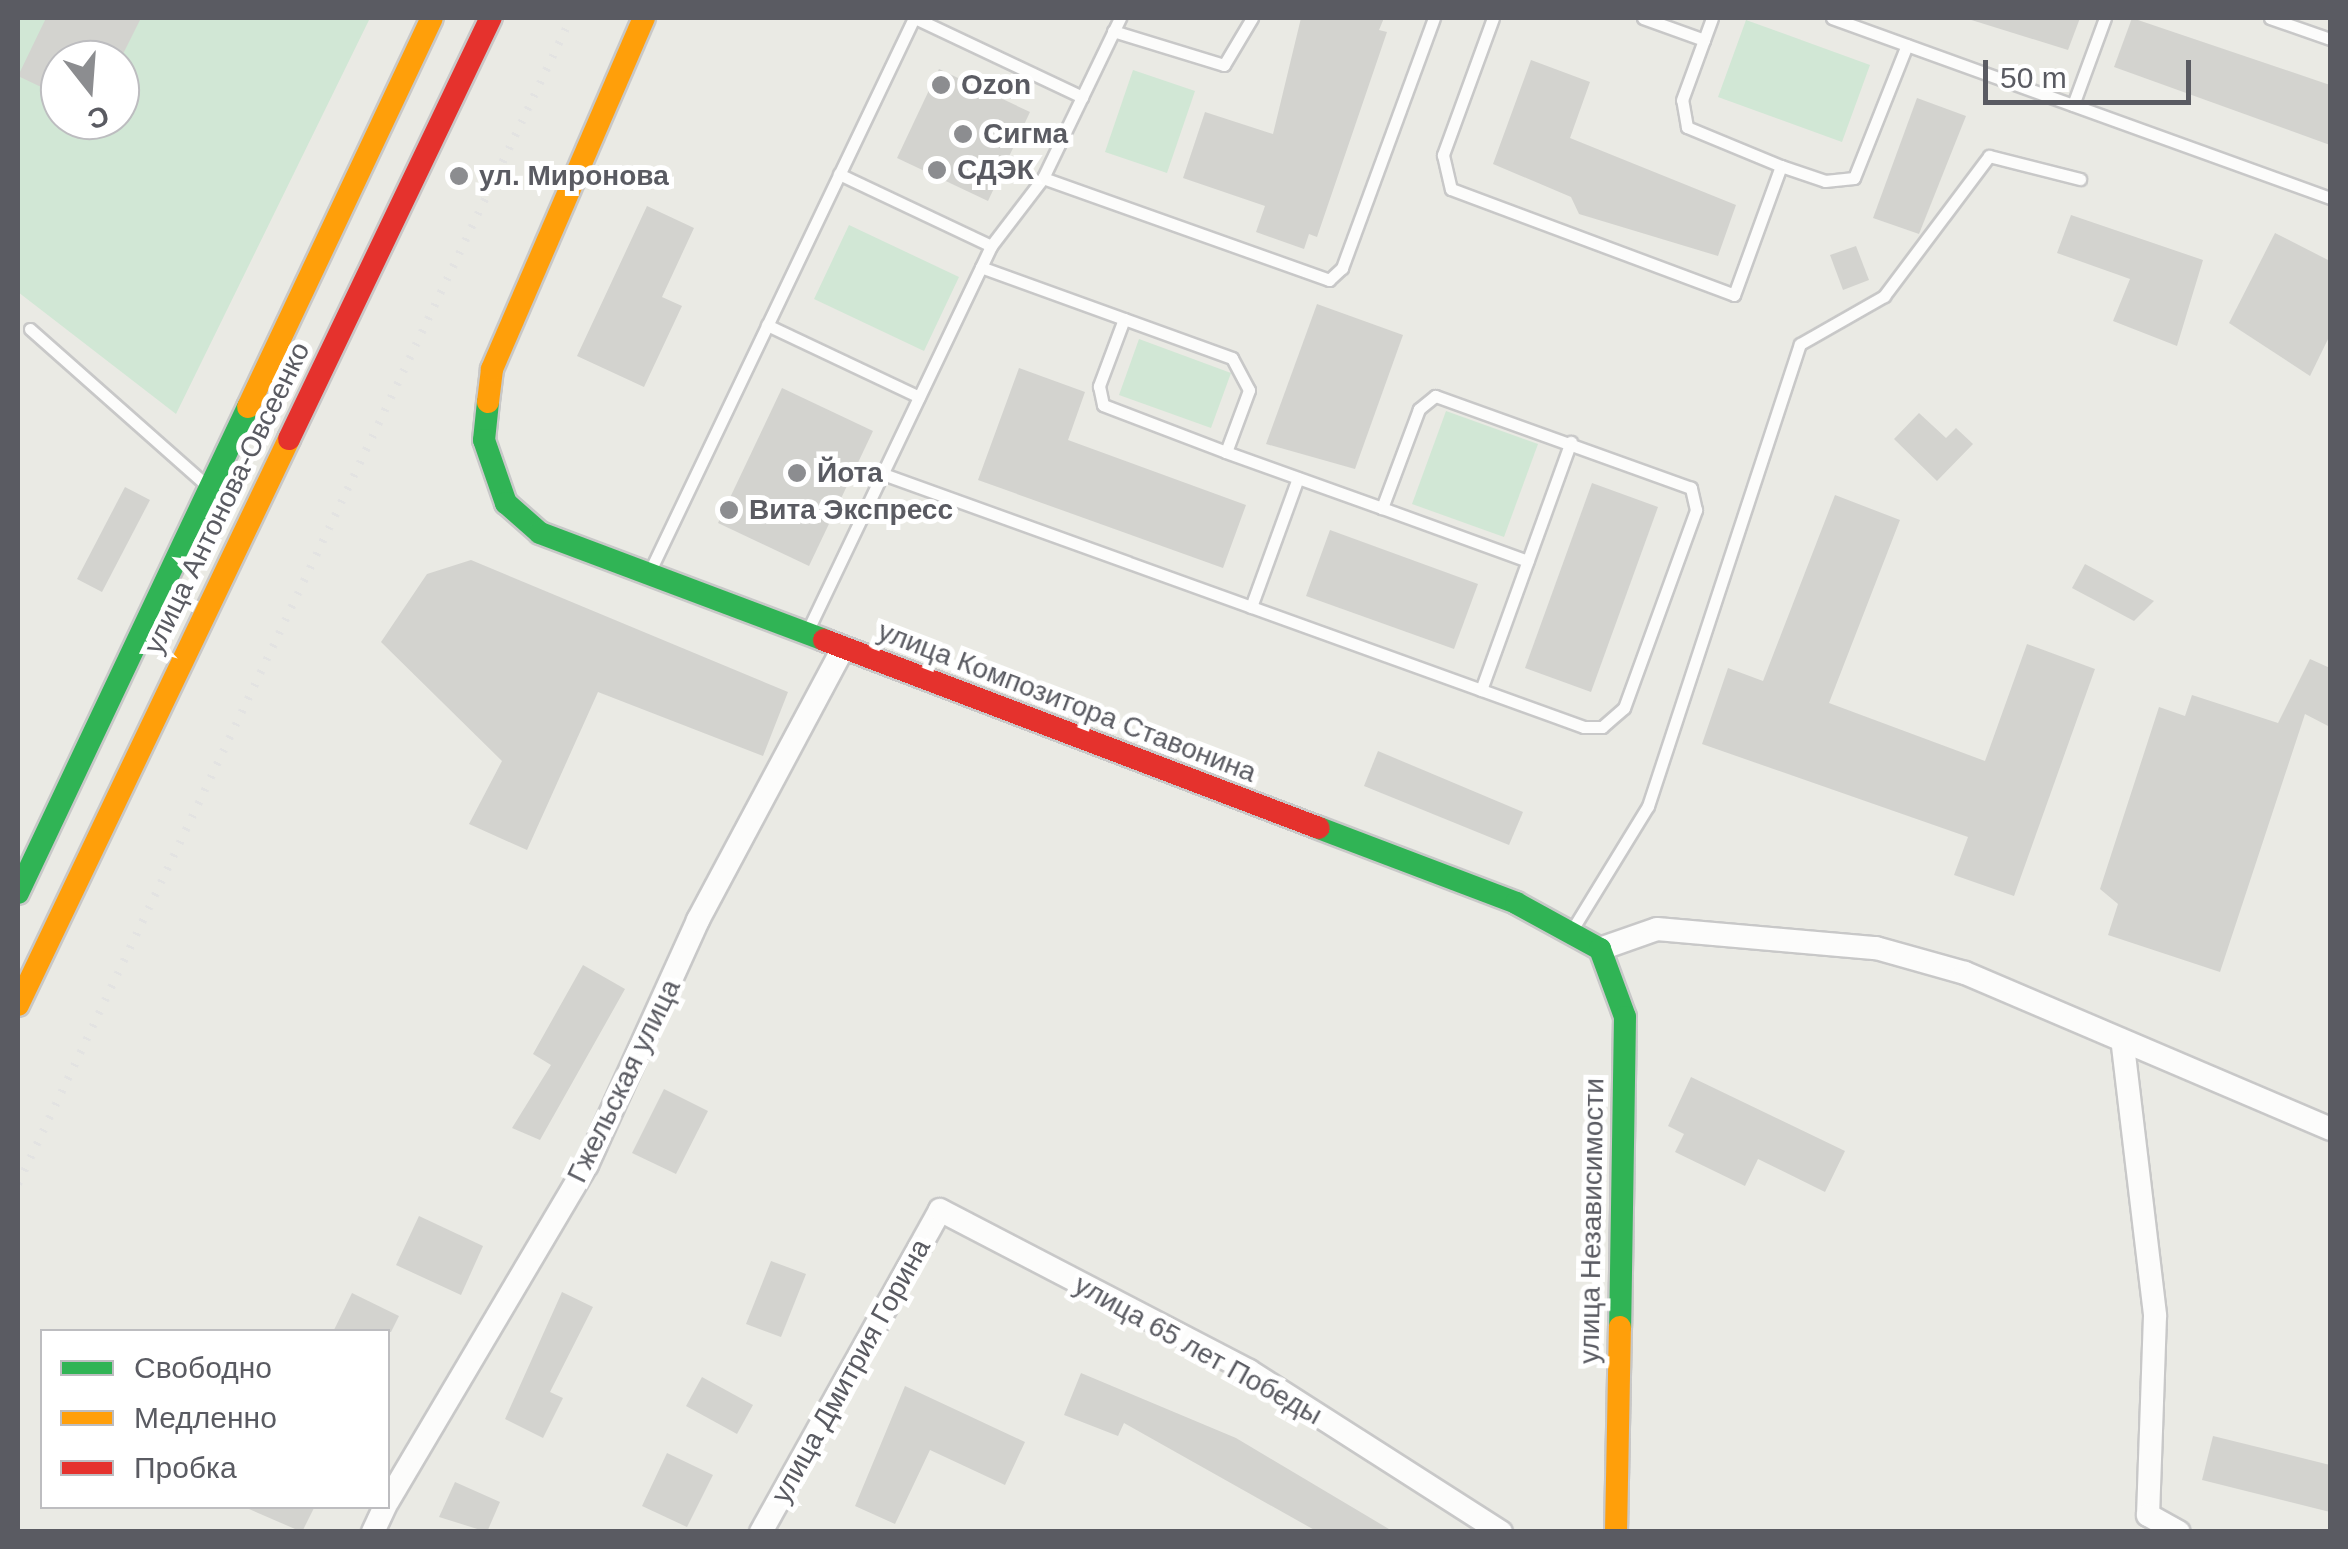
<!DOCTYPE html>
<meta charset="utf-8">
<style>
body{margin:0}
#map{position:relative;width:2348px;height:1549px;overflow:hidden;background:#eaeae4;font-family:Helvetica,sans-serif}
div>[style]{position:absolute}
.green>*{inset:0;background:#d1e7d5}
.building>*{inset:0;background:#d3d3cf}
.roads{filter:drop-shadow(2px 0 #c8c8c8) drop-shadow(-2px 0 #c8c8c8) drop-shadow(0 2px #c8c8c8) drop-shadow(0 -2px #c8c8c8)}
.lane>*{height:11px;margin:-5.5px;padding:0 5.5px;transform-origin:5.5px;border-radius:5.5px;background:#fcfcfb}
.street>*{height:22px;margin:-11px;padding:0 11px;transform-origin:11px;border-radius:11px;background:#fcfcfb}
.fast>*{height:22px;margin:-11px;padding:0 11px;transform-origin:11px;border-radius:11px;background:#30b455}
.slow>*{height:22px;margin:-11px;padding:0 11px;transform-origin:11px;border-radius:11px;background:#ff9f0a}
.jam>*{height:22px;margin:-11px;padding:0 11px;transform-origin:11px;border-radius:11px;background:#e5322d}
.rail>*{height:8px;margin-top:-4px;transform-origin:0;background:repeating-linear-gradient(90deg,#e3e3e2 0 2.5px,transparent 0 14.5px)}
.dots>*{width:28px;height:28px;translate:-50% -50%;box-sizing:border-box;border:5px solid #fff;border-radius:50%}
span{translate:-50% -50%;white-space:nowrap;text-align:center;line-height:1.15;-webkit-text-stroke:10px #fff;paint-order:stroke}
.poi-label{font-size:28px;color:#5a5b62;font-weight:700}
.left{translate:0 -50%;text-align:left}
.street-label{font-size:28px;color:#5a5b62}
.frame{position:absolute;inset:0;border:20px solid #5a5b62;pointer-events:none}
.legend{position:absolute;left:40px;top:1329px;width:350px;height:180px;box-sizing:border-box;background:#fff;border:2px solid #bdbdc0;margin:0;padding:12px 18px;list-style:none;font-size:30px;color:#5a5b62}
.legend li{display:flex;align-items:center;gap:20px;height:50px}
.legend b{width:50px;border:2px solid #bdbdc0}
.north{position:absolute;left:40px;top:40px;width:100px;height:100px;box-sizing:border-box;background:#fff;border:2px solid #bdbdc0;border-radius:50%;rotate:163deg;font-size:28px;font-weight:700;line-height:40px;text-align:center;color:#5a5b62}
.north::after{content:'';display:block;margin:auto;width:35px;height:45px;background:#8c8d90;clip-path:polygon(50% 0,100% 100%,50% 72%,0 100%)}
.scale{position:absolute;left:1983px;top:60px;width:208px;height:45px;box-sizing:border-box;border:5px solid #5a5b62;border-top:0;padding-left:12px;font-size:30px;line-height:35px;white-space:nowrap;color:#5a5b62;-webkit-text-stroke:8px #fff;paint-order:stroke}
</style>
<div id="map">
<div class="green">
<div style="clip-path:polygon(evenodd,18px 18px,370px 18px,176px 414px,18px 292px,18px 18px,60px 60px,120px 60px,120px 120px,60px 120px,60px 60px)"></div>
<div style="clip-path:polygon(1746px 20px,1870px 65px,1842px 142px,1718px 97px)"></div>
<div style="clip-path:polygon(1133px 70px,1195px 91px,1167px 173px,1105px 152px)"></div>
<div style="clip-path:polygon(849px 225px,959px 277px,924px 351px,814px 299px)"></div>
<div style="clip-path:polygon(1139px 339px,1231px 373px,1211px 428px,1119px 395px)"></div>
<div style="clip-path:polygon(1446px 411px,1538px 444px,1504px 537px,1412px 504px)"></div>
</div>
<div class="building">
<div style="clip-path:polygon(46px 18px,141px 18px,120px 60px,60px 60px,60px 96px,18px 76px)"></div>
<div style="clip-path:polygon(1301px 18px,1384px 18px,1379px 30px,1387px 32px,1317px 237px,1309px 234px,1304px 249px,1256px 232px,1265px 206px,1183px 178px,1205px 112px,1273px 134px)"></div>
<div style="clip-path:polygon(1965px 18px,2080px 18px,2068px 50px)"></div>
<div style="clip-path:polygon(2132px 18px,2330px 85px,2330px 145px,2114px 67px)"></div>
<div style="clip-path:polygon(1531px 60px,1590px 82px,1570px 138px,1736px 205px,1718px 256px,1579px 214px,1571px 197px,1493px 164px)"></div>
<div style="clip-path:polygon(939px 69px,1030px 112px,988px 201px,897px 158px)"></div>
<div style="clip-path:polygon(1917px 98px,1966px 116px,1919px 234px,1873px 218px)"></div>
<div style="clip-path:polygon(647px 206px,694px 228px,662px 297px,682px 306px,644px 387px,577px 356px)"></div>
<div style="clip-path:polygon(2071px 215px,2203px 260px,2177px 346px,2113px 321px,2130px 279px,2057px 253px)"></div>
<div style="clip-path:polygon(2275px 233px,2330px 261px,2330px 335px,2310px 376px,2229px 323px)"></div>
<div style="clip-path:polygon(1856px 246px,1869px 280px,1843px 290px,1830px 255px)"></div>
<div style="clip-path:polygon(1317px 304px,1403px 335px,1355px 469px,1266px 444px)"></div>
<div style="clip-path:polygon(1019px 368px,1085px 392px,1068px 440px,1246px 505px,1223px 568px,978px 480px)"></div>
<div style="clip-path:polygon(782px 388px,873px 431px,809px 566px,718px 523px)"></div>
<div style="clip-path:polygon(1919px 413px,1946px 438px,1956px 428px,1973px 444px,1937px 481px,1894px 439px)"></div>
<div style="clip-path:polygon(1592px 483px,1658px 507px,1591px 692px,1525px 668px)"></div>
<div style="clip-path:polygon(125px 487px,150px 500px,102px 592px,77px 579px)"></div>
<div style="clip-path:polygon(1835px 495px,1900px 520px,1829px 703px,1985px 761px,2027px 644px,2095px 669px,2014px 896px,1954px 875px,1968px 837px,1702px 744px,1728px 668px,1763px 681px)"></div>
<div style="clip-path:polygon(1330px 530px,1478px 584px,1454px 649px,1306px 596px)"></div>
<div style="clip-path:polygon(471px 560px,788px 692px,763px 756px,598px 692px,527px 850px,469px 824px,502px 761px,381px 642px,427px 574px)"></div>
<div style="clip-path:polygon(2085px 564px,2154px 601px,2134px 621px,2072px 588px)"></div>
<div style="clip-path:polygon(2310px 659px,2330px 668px,2330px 727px,2305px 714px,2220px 972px,2108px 935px,2118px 904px,2100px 889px,2159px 707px,2185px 716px,2192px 695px,2278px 723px)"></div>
<div style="clip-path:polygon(1378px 751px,1523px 812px,1509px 845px,1364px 786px)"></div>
<div style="clip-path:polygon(583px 965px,625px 989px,540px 1140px,512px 1128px,551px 1065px,533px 1054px)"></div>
<div style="clip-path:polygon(1691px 1077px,1845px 1151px,1825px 1192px,1758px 1159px,1745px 1186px,1675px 1152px,1684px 1134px,1668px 1126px)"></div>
<div style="clip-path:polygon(664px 1089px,708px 1111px,676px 1174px,632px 1153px)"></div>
<div style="clip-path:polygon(419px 1216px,483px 1246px,461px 1295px,396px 1265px)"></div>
<div style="clip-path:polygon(771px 1261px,806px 1274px,781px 1337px,746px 1324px)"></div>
<div style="clip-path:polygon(562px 1292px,593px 1307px,550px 1392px,563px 1398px,543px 1438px,505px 1419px)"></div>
<div style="clip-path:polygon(352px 1293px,399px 1316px,391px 1332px,333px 1332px)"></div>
<div style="clip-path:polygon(1081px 1373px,1236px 1438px,1394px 1532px,1318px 1532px,1124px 1423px,1118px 1436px,1064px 1415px)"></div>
<div style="clip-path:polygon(702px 1377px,753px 1405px,737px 1434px,686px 1406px)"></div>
<div style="clip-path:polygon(905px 1386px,1025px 1442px,1005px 1485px,930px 1450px,895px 1524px,855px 1506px)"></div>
<div style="clip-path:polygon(2213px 1436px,2330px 1465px,2330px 1512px,2202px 1480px)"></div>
<div style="clip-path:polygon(667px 1453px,713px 1475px,687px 1527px,642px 1506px)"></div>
<div style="clip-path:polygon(455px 1482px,500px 1502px,487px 1532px,439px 1517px)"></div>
<div style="clip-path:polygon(242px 1506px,315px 1506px,302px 1532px)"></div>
</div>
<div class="roads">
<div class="lane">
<div style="left:915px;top:18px;width:185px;rotate:25.3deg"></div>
<div style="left:1493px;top:18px;width:146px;rotate:110.1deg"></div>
<div style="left:1443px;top:155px;width:35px;rotate:77deg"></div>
<div style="left:1451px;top:189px;width:302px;rotate:20.5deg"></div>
<div style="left:1734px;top:295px;width:137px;rotate:-70deg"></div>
<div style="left:1781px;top:166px;width:102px;rotate:-157.5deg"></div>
<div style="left:1687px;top:127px;width:27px;rotate:-100deg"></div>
<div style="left:1682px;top:100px;width:87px;rotate:-69.9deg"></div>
<div style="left:1643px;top:18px;width:65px;rotate:19.8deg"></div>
<div style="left:1832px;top:18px;width:530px;rotate:19.87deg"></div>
<div style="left:2270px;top:18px;width:64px;rotate:19.3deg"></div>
<div style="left:1113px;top:31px;width:116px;rotate:17deg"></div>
<div style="left:1224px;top:65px;width:55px;rotate:-59.2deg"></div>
<div style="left:2073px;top:105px;width:93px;rotate:-69.8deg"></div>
<div style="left:1781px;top:166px;width:46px;rotate:18.8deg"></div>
<div style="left:1825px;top:181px;width:29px;rotate:-6deg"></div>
<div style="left:1854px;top:178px;width:143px;rotate:-68.3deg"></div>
<div style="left:839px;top:174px;width:168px;rotate:25.3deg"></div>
<div style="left:1043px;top:178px;width:304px;rotate:19.6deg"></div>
<div style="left:1329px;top:280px;width:18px;rotate:-43deg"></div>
<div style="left:1342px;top:268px;width:266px;rotate:-69.8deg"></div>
<div style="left:1124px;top:319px;width:72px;rotate:110.5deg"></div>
<div style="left:1099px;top:386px;width:19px;rotate:78deg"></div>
<div style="left:1103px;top:405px;width:132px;rotate:20.9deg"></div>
<div style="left:767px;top:325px;width:168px;rotate:25.3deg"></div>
<div style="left:30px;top:329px;width:231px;rotate:41.5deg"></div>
<div style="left:883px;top:474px;width:745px;rotate:19.85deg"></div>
<div style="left:1584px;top:727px;width:18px"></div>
<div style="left:1602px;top:727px;width:29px;rotate:-41deg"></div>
<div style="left:1624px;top:708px;width:211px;rotate:-70deg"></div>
<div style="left:1696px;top:510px;width:23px;rotate:-103deg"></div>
<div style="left:1691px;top:488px;width:272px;rotate:-160.2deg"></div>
<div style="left:1435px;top:396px;width:21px;rotate:141deg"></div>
<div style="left:1419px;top:409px;width:106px;rotate:110.5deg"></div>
<div style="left:1382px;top:508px;width:166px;rotate:-160.3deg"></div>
<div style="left:1226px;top:452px;width:66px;rotate:-69.6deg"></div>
<div style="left:1249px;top:390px;width:36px;rotate:-118deg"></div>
<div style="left:1232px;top:358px;width:267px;rotate:-160.1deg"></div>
<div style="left:1382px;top:508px;width:155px;rotate:20deg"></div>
<div style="left:649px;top:573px;width:615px;rotate:-64.48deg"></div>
<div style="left:1251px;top:607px;width:137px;rotate:-70deg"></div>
<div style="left:807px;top:632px;width:428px;rotate:-64.5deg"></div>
<div style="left:991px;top:246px;width:86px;rotate:-52.6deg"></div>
<div style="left:1043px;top:178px;width:178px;rotate:-64.3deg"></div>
<div style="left:1481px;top:690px;width:264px;rotate:-70.1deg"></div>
<div style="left:1572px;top:930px;width:145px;rotate:-58.5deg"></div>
<div style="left:1648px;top:806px;width:486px;rotate:-71.8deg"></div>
<div style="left:1800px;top:344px;width:97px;rotate:-29.7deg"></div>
<div style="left:1884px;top:296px;width:175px;rotate:-53.1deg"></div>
<div style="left:1989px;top:156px;width:94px;rotate:14.2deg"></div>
</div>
<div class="street">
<div style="left:1600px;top:949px;width:60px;rotate:-19.3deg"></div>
<div style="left:1657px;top:929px;width:220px;rotate:5deg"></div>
<div style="left:1876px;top:948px;width:92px;rotate:15.7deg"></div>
<div style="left:1965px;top:973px;width:397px;rotate:23.1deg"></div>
<div style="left:2123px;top:1046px;width:272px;rotate:83.2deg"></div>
<div style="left:2155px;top:1316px;width:199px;rotate:92deg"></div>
<div style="left:2148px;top:1515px;width:35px;rotate:29deg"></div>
<div style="left:388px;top:1501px;width:391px;rotate:-59.4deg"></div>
<div style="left:587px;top:1165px;width:269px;rotate:-65.6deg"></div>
<div style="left:698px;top:920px;width:306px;rotate:-61.9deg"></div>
<div style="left:373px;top:1532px;width:29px;rotate:-65deg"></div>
<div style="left:761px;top:1532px;width:368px;rotate:-60.9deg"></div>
<div style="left:940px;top:1210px;width:348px;rotate:27.5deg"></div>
<div style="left:1249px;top:1371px;width:299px;rotate:32.6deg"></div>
</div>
<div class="fast">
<div style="left:488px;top:402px;width:38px;rotate:96deg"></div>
<div style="left:484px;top:440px;width:67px;rotate:70.8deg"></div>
<div style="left:506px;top:503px;width:45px;rotate:41.4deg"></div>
<div style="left:540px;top:533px;width:303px;rotate:20.6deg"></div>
<div style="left:1319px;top:828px;width:211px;rotate:20.8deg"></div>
<div style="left:1516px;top:903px;width:96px;rotate:28.7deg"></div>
<div style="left:1600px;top:949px;width:72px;rotate:69.8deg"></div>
<div style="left:1625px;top:1017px;width:310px;rotate:90.9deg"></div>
<div style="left:18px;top:893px;width:538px;rotate:-64.67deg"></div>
</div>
<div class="slow">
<div style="left:488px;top:402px;width:33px;rotate:-83deg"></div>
<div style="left:492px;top:369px;width:382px;rotate:-66.6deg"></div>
<div style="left:248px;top:407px;width:430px;rotate:-64.7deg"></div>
<div style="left:18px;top:1005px;width:628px;rotate:-64.41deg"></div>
<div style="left:1616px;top:1532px;width:205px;rotate:-88.9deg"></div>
</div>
<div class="jam">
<div style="left:289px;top:439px;width:467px;rotate:-64.4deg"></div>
<div style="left:824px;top:640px;width:529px;rotate:20.8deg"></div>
</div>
</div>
<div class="rail">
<div style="left:18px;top:1184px;width:1290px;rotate:-64.63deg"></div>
</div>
<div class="dots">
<div style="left:941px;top:85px;background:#8c8d90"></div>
<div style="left:963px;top:134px;background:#8c8d90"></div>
<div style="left:937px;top:170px;background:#8c8d90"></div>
<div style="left:459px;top:176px;background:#8c8d90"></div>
<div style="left:797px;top:473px;background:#8c8d90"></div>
<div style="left:729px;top:510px;background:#8c8d90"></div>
</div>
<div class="poi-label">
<span class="left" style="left:961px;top:85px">Ozon</span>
<span class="left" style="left:983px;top:134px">Сигма</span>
<span class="left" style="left:957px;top:170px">СДЭК</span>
<span class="left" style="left:479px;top:176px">ул. Миронова</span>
<span class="left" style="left:817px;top:473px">Йота</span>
<span class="left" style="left:749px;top:510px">Вита Экспресс</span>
</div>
<div class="street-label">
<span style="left:227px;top:498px;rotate:-64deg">улица Антонова-Овсеенко</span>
<span style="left:1067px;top:702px;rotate:21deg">улица Композитора Ставонина</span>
<span style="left:624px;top:1081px;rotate:-64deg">Гжельская улица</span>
<span style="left:1592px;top:1221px;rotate:-89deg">улица Независимости</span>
<span style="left:1198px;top:1350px;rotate:29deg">улица 65 лет Победы</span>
<span style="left:851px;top:1371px;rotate:-61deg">улица Дмитрия Горина</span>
</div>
<div class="frame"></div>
<ul class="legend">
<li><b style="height:12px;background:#30b455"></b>Свободно</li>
<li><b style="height:12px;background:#ff9f0a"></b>Медленно</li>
<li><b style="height:12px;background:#e5322d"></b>Пробка</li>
</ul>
<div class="north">С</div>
<div class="scale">50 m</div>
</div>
